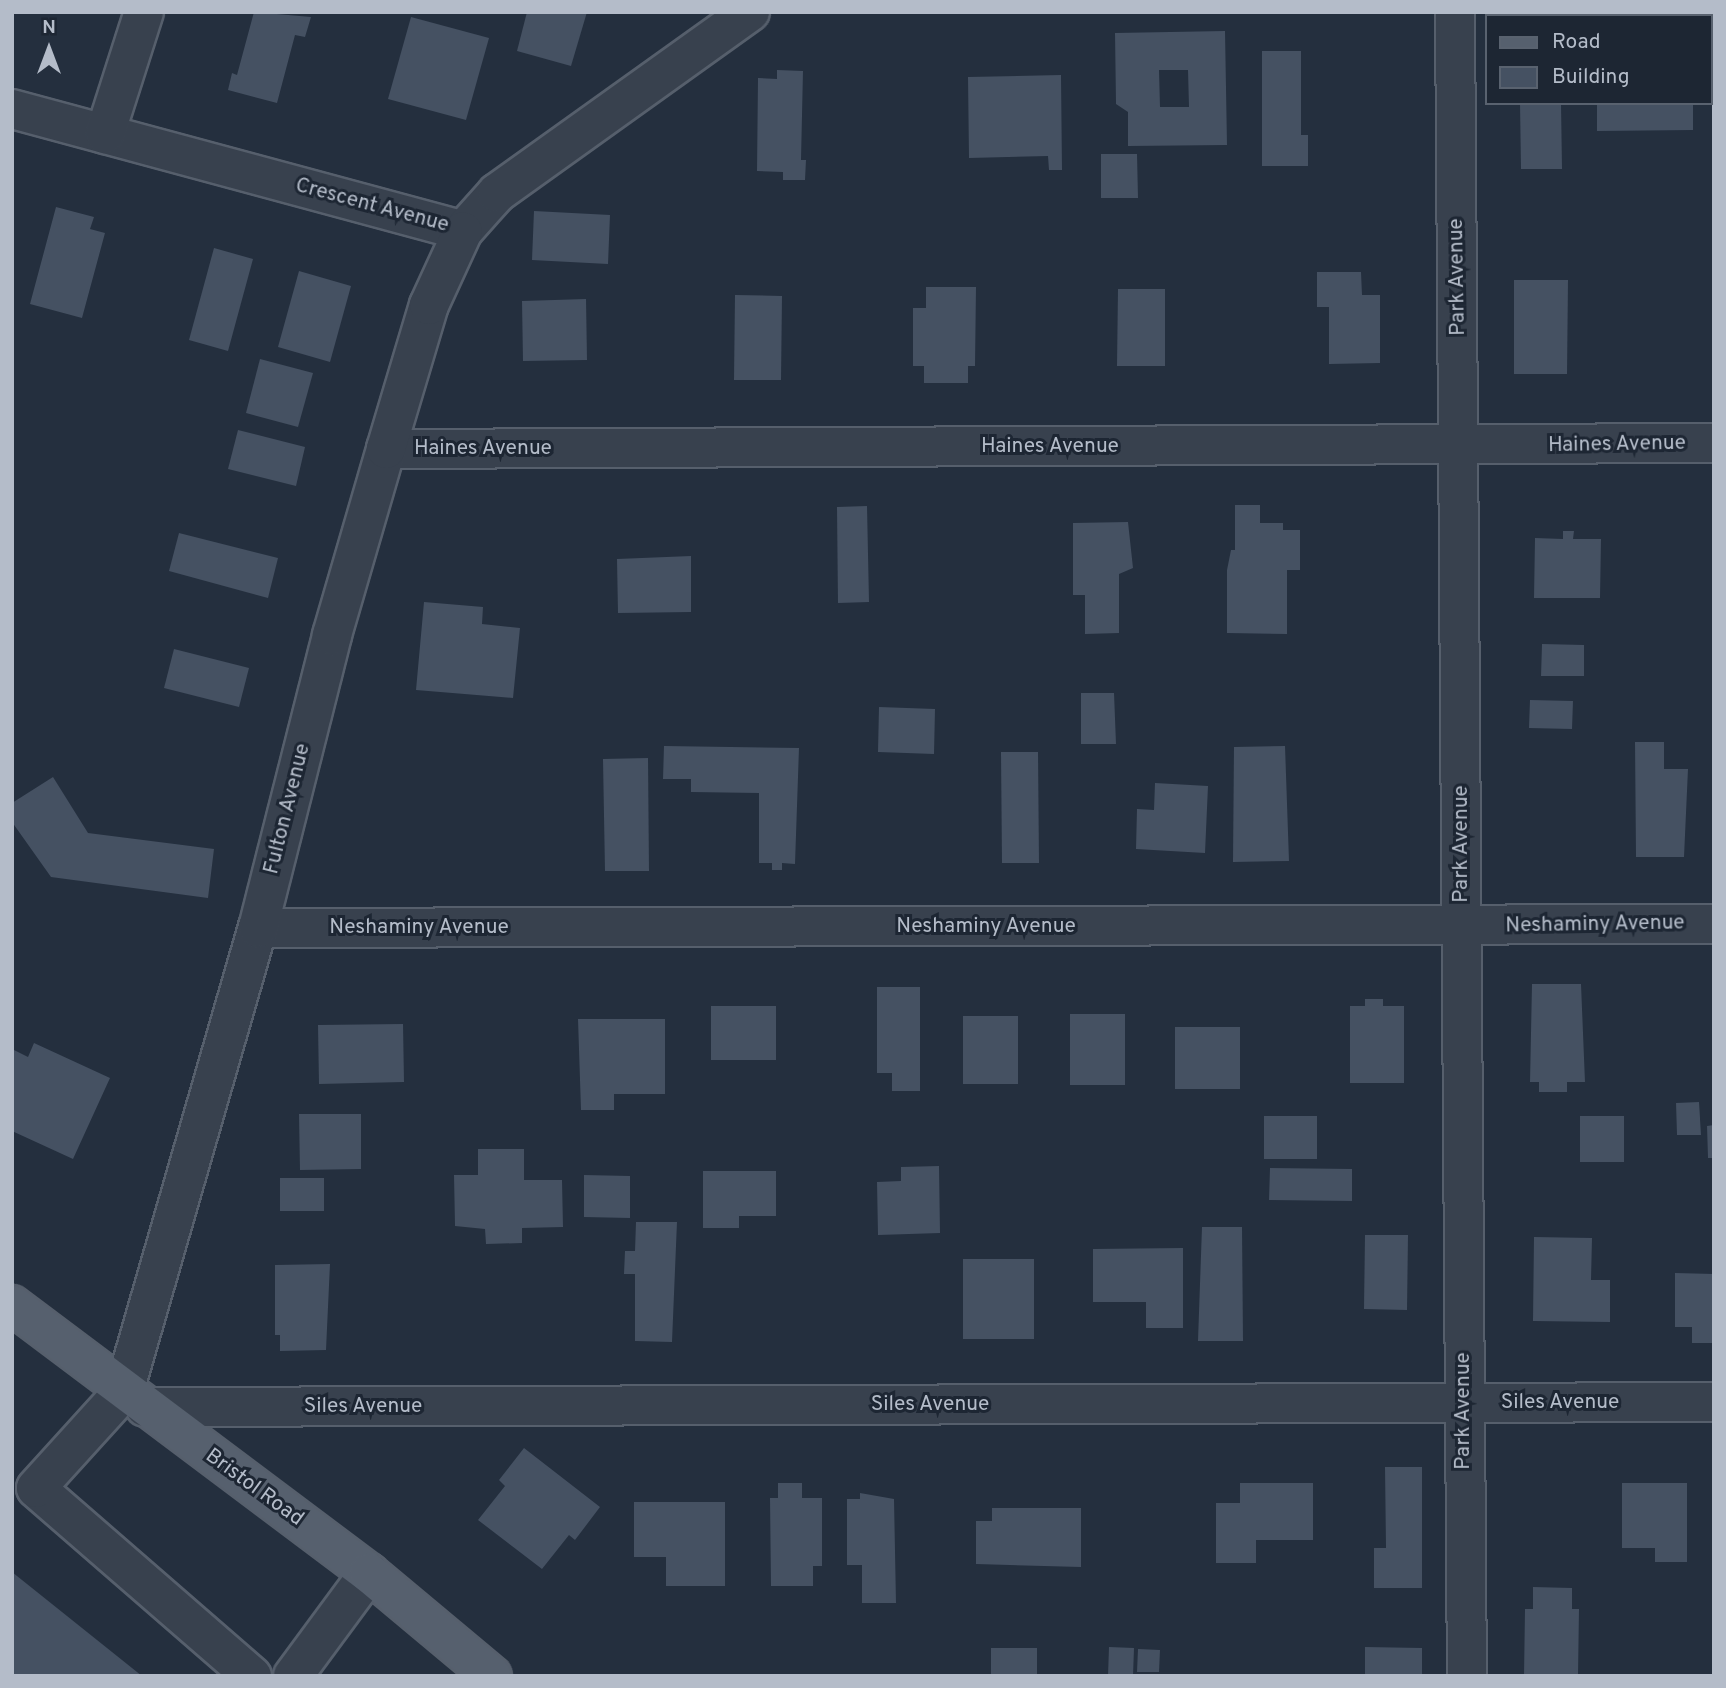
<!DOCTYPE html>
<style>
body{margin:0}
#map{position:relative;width:1726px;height:1688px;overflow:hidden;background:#242f3e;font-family:Overpass,sans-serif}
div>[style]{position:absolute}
.building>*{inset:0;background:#455162}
.roads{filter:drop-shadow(2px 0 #565f6c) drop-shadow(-2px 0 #565f6c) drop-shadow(0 2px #565f6c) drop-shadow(0 -2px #565f6c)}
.minor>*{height:38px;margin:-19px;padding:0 19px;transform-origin:19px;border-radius:19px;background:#38414e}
.major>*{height:38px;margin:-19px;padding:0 19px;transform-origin:19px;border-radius:19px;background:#56606e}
span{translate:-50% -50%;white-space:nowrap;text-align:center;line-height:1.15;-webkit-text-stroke:6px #1d2633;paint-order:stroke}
.street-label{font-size:21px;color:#b4bcc9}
.frame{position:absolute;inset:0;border:14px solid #b4bcc9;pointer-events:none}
.legend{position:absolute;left:1485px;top:14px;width:228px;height:91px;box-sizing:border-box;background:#1d2633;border:2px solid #59626f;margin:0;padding:9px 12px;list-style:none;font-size:21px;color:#b4bcc9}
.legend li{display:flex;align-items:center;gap:14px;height:35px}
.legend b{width:35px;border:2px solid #59626f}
.north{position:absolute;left:14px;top:14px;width:70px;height:70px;-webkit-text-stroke:5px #1d2633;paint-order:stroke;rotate:0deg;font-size:19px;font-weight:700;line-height:28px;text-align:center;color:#b4bcc9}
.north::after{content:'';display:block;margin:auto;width:24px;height:32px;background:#b4bcc9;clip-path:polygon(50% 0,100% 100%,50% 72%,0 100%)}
</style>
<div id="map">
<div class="building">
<div style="clip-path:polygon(254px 12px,311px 17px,305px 37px,295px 35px,277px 103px,228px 90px,232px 73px,237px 75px)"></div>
<div style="clip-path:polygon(527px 12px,587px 12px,571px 66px,517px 51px)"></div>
<div style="clip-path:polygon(411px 17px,489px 38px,466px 120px,388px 99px)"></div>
<div style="clip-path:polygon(evenodd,1225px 31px,1227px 145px,1128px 146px,1128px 112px,1116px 104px,1115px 33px,1225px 31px,1159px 70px,1188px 70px,1189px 107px,1160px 107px,1159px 70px)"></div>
<div style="clip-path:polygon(1262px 51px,1301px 51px,1301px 135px,1308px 135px,1308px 166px,1262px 166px)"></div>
<div style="clip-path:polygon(777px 70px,803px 71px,801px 160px,806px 160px,805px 180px,783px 180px,783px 172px,757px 171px,758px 78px,777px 79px)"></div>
<div style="clip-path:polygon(1061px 75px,1062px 170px,1049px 170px,1048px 156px,969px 158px,968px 77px)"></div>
<div style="clip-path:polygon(1520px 103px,1561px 103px,1562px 169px,1521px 169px)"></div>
<div style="clip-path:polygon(1597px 103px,1693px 103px,1693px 130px,1597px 131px)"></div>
<div style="clip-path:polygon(1101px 154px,1137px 154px,1138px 198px,1101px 198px)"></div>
<div style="clip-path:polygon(56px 207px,94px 217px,90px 229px,105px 233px,82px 318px,30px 304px)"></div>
<div style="clip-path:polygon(534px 211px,610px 215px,608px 264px,532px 260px)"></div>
<div style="clip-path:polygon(214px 248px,253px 259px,228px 351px,189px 340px)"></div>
<div style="clip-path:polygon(299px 271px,351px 286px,330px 362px,278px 347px)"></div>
<div style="clip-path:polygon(1317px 272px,1361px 272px,1362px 295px,1380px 295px,1380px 363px,1329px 364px,1329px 307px,1317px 307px)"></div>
<div style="clip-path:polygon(1514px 280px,1568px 280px,1567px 374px,1514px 374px)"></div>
<div style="clip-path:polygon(926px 287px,976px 287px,975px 366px,968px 366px,968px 383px,924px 383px,924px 366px,913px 366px,913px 308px,926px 308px)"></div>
<div style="clip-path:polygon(1118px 289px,1165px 289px,1165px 366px,1117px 366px)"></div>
<div style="clip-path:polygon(735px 295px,782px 296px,781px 380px,734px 380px)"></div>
<div style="clip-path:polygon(586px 299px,587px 360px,523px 361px,522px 301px)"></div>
<div style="clip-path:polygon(260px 359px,313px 373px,298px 427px,246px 413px)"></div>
<div style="clip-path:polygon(238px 430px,305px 447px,296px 486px,228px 469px)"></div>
<div style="clip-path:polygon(1235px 505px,1260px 505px,1260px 523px,1283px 523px,1283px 530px,1300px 530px,1300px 570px,1287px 570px,1287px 634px,1227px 633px,1227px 570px,1231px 550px,1235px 550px)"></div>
<div style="clip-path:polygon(867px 506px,869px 602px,838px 603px,837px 507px)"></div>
<div style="clip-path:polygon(1128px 522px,1133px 568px,1119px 574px,1119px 633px,1085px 634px,1085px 595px,1073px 595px,1073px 523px)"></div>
<div style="clip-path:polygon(1563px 531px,1574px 531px,1573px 539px,1601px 539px,1600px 598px,1534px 598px,1535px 538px,1563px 539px)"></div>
<div style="clip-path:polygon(179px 533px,278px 558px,268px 598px,169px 571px)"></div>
<div style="clip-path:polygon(691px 556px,691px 612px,618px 613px,617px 559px)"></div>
<div style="clip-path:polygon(424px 602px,483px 607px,482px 624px,520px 628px,513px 698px,416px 690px)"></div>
<div style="clip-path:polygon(1542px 644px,1584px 645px,1584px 676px,1541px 676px)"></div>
<div style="clip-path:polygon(174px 649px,249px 668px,239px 707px,164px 688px)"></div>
<div style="clip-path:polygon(1081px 693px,1114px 693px,1116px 744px,1081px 744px)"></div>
<div style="clip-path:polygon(1530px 700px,1573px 701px,1572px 729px,1529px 728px)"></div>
<div style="clip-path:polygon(879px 707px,935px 709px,934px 754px,878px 752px)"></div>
<div style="clip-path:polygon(1635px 742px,1664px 742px,1664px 769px,1688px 769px,1684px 857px,1636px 857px)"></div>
<div style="clip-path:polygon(664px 746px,799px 748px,795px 864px,782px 863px,782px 870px,772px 870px,772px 863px,759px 863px,759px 793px,691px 792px,691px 779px,663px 779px)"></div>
<div style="clip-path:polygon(1285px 746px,1289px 861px,1233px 862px,1234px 747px)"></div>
<div style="clip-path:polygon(1001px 752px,1038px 752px,1039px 863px,1002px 863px)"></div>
<div style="clip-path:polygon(648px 758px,649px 871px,605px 871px,603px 759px)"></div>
<div style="clip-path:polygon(53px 777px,88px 833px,214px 849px,208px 898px,51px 877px,12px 822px,12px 803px)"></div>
<div style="clip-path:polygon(1155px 783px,1208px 786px,1205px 853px,1136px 849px,1137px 809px,1154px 810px)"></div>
<div style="clip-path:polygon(1532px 984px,1581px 984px,1585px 1082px,1567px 1082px,1567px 1092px,1539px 1092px,1539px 1082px,1530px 1082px)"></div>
<div style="clip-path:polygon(877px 987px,920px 987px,920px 1091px,892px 1091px,892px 1073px,877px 1073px)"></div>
<div style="clip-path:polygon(1365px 999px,1383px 999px,1383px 1006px,1404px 1006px,1404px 1083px,1350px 1083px,1350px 1006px,1365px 1006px)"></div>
<div style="clip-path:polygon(711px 1006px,776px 1006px,776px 1060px,711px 1060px)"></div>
<div style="clip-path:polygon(1070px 1014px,1125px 1014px,1125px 1085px,1070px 1085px)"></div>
<div style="clip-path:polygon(963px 1016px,1018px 1016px,1018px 1084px,963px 1084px)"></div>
<div style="clip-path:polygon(578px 1019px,665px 1019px,665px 1094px,614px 1094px,614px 1110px,581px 1110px)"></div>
<div style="clip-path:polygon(403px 1024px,404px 1082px,319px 1084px,318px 1025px)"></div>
<div style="clip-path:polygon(1175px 1027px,1240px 1027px,1240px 1089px,1175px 1089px)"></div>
<div style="clip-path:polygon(34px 1043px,110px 1078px,73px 1159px,12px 1131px,12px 1049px,28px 1057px)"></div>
<div style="clip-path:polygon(1699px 1102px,1701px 1135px,1677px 1135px,1676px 1103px)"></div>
<div style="clip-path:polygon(299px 1114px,361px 1114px,361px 1169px,300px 1170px)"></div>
<div style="clip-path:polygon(1264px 1116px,1317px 1116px,1317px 1159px,1264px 1159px)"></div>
<div style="clip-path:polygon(1580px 1116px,1624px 1116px,1624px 1162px,1580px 1162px)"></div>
<div style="clip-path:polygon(1714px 1125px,1714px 1158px,1708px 1158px,1707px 1126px)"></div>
<div style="clip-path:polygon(478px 1149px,524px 1149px,524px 1180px,562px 1180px,563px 1227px,522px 1228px,522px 1243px,486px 1244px,485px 1229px,455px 1226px,454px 1175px,478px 1175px)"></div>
<div style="clip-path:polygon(939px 1166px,940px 1233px,878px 1235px,877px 1182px,901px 1181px,901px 1167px)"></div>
<div style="clip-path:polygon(1270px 1168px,1352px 1169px,1352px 1201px,1269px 1200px)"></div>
<div style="clip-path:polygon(703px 1171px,776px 1171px,776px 1216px,739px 1216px,739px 1228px,703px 1228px)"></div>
<div style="clip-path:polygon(584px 1175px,630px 1176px,630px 1218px,584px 1217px)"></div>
<div style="clip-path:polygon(280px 1178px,324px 1178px,324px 1211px,280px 1211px)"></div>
<div style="clip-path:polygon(636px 1222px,677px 1222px,672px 1342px,635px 1341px,635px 1274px,624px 1274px,625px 1251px,635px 1251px)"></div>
<div style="clip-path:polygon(1202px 1227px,1242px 1227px,1243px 1341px,1198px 1341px)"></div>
<div style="clip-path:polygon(1365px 1235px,1408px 1235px,1407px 1310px,1364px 1309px)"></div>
<div style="clip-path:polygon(1534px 1237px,1592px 1238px,1591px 1280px,1610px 1280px,1610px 1322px,1533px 1321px)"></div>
<div style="clip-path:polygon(1183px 1248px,1183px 1328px,1146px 1328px,1146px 1302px,1093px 1302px,1093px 1249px)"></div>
<div style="clip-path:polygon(963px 1259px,1034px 1259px,1034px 1339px,963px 1339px)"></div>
<div style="clip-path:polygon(330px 1264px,326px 1350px,280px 1351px,280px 1335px,275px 1335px,275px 1265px)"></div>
<div style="clip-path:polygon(1675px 1273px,1714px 1274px,1714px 1343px,1692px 1343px,1692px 1327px,1675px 1327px)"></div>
<div style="clip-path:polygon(524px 1448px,600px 1507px,575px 1540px,569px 1535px,542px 1569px,478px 1520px,505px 1486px,499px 1480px)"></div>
<div style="clip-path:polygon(1385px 1467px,1422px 1467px,1422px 1588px,1374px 1588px,1374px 1548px,1386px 1548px)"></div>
<div style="clip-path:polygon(778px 1483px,802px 1483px,802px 1498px,822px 1498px,822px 1566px,813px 1566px,813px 1586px,771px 1586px,770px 1498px,778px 1498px)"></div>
<div style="clip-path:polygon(1240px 1483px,1313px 1483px,1313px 1540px,1256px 1540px,1256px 1563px,1216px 1563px,1216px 1503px,1240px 1503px)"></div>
<div style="clip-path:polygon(1622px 1483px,1687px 1483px,1687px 1562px,1655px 1562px,1655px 1548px,1622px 1548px)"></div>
<div style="clip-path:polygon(860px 1493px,894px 1499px,896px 1603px,862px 1603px,862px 1565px,847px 1565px,847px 1499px,860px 1499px)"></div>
<div style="clip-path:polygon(634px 1502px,725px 1502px,725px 1586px,666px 1586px,666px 1557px,634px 1557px)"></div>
<div style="clip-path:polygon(992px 1508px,1081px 1508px,1081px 1567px,976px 1564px,976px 1521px,992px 1521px)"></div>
<div style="clip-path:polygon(12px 1572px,142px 1676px,12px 1676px)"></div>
<div style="clip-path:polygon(1533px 1587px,1572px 1588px,1572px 1609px,1579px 1609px,1578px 1676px,1524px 1676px,1525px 1609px,1533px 1609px)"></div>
<div style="clip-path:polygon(1109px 1647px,1134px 1648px,1133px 1676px,1108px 1676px)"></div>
<div style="clip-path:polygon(1365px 1647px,1422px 1648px,1422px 1676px,1365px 1676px)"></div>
<div style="clip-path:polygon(991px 1648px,1037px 1648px,1037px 1676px,991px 1676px)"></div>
<div style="clip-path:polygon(1138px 1649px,1160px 1650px,1159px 1672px,1137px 1672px)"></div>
</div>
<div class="roads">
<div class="minor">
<div style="left:1455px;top:12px;width:1664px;rotate:89.59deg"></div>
<div style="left:12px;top:109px;width:467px;rotate:15.1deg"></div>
<div style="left:463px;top:231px;width:51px;rotate:-48.2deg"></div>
<div style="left:497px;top:193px;width:311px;rotate:-35.6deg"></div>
<div style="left:105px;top:134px;width:128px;rotate:-72.3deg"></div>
<div style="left:386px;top:449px;width:1328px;rotate:-0.26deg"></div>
<div style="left:258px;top:928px;width:1456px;rotate:-0.16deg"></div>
<div style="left:145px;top:1407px;width:1569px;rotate:-0.18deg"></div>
<div style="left:252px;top:1676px;width:286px;rotate:-139deg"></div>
<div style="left:36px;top:1488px;width:131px;rotate:-47.8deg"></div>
<div style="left:124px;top:1391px;width:482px;rotate:-73.9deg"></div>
<div style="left:258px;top:928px;width:302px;rotate:-75.8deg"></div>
<div style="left:332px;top:635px;width:194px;rotate:-73.8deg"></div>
<div style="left:386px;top:449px;width:150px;rotate:-73.4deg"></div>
<div style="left:429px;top:305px;width:81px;rotate:-65.3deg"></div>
<div style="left:293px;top:1676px;width:128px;rotate:-53.6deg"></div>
</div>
<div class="major">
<div style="left:12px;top:1305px;width:446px;rotate:36.9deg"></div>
<div style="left:369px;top:1573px;width:160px;rotate:39.9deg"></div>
</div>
</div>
<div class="street-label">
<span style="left:372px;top:206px;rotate:15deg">Crescent Avenue</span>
<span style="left:1458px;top:277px;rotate:-91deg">Park Avenue</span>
<span style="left:1617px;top:445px;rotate:-1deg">Haines Avenue</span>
<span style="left:1050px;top:447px">Haines Avenue</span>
<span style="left:483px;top:449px">Haines Avenue</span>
<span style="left:288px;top:809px;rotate:-76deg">Fulton Avenue</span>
<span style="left:1462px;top:844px;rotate:-90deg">Park Avenue</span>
<span style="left:1595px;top:925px;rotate:-1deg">Neshaminy Avenue</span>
<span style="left:986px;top:927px">Neshaminy Avenue</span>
<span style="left:419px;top:928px">Neshaminy Avenue</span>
<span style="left:1560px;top:1403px">Siles Avenue</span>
<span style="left:930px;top:1405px">Siles Avenue</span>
<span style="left:363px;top:1407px">Siles Avenue</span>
<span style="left:1464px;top:1411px;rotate:-90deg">Park Avenue</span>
<span style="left:254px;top:1488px;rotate:36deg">Bristol Road</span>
</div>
<div class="frame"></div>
<ul class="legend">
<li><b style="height:9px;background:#56606e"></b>Road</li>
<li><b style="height:19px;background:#455162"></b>Building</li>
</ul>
<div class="north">N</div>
</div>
